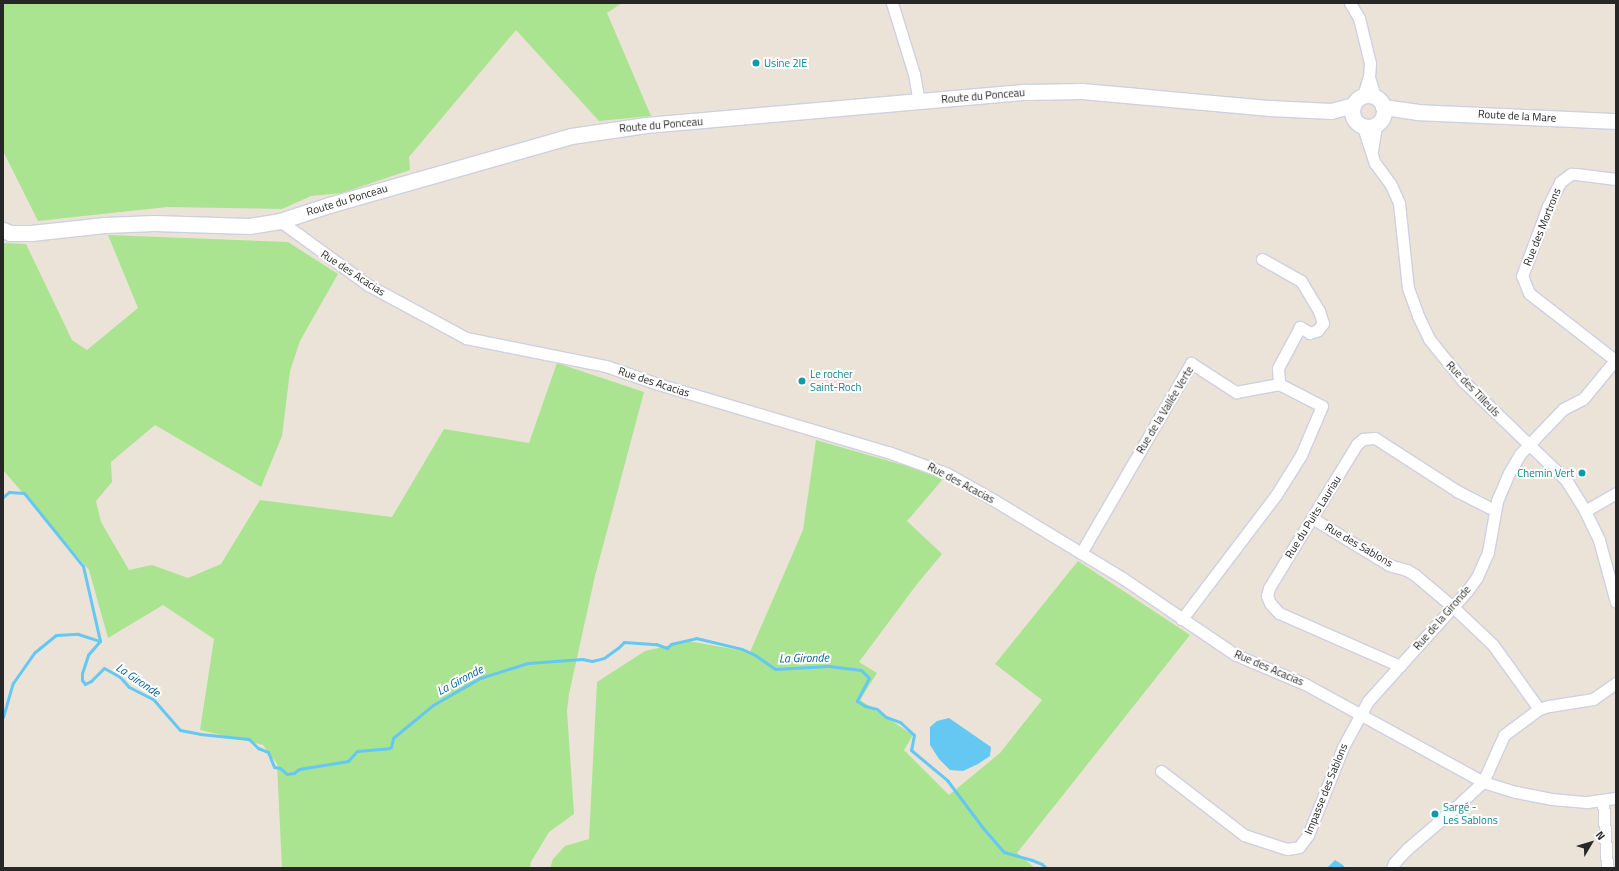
<!DOCTYPE html>
<meta charset="utf-8">
<style>
body{margin:0}
#map{position:relative;width:1619px;height:871px;overflow:hidden;background:#ebe3d8;font-family:"Titillium Web",sans-serif}
div>[style]{position:absolute}
.green>*{inset:0;background:#aae491}
.water>*{inset:0;background:#65c8f3}
.stream>*{height:3px;margin:-1.5px;padding:0 1.5px;transform-origin:1.5px;border-radius:1.5px;background:#65c8f3}
.roads{filter:drop-shadow(1px 0 #cdd0e1) drop-shadow(-1px 0 #cdd0e1) drop-shadow(0 1px #cdd0e1) drop-shadow(0 -1px #cdd0e1)}
.street>*{height:11px;margin:-5.5px;padding:0 5.5px;transform-origin:5.5px;border-radius:5.5px;background:#fff}
.secondary>*{height:15px;margin:-7.5px;padding:0 7.5px;transform-origin:7.5px;border-radius:7.5px;background:#fff}
.secondary>.ring{margin:-7.5px;padding:0;box-sizing:content-box;background:none;border:15px solid #fff;border-radius:50%}
.dots>*{width:11px;height:11px;translate:-50% -50%;box-sizing:border-box;border:2px solid #fff;border-radius:50%}
span{translate:-50% -50%;white-space:nowrap;text-align:center;line-height:1.15;-webkit-text-stroke:4px #fff;paint-order:stroke}
.culture-label{font-size:11px;color:#0d838f}
.left{translate:0 -50%;text-align:left}
.right{translate:-100% -50%;text-align:right}
.street-label{font-size:11px;color:#272727}
.water-label{font-size:12px;color:#08639b;font-style:italic}
.frame{position:absolute;inset:0;border:4px solid #272727;pointer-events:none}
.north{position:absolute;left:1571px;top:823px;width:40px;height:40px;-webkit-text-stroke:3px #fff;paint-order:stroke;rotate:52deg;font-size:11px;font-weight:700;line-height:16px;text-align:center;color:#272727}
.north::after{content:'';display:block;margin:auto;width:14px;height:18px;background:#272727;clip-path:polygon(50% 0,100% 100%,50% 72%,0 100%)}
</style>
<div id="map">
<div class="green">
<div style="clip-path:polygon(3px 3px,622px 3px,607px 13px,651px 116px,599px 121px,516px 30px,409px 157px,410px 170px,342px 193px,311px 196px,282px 209px,167px 207px,38px 221px,3px 151px)"></div>
<div style="clip-path:polygon(108px 235px,288px 242px,338px 274px,300px 341px,290px 371px,282px 436px,261px 487px,155px 425px,111px 462px,112px 482px,96px 501px,101px 522px,129px 570px,152px 565px,188px 578px,221px 564px,260px 500px,392px 517px,444px 429px,529px 443px,557px 363px,644px 392px,595px 576px,569px 694px,567px 711px,574px 814px,549px 832px,531px 862px,530px 868px,282px 868px,277px 764px,263px 745px,200px 730px,214px 639px,163px 605px,108px 638px,89px 570px,3px 470px,3px 243px,26px 244px,72px 340px,87px 350px,138px 308px)"></div>
<div style="clip-path:polygon(816px 440px,917px 469px,943px 479px,907px 521px,942px 554px,917px 584px,859px 662px,877px 673px,860px 700px,913px 735px,904px 750px,949px 795px,1000px 753px,1042px 700px,995px 664px,1078px 561px,1190px 635px,1017px 853px,1035px 868px,550px 868px,553px 859px,565px 846px,589px 839px,597px 682px,645px 651px,688px 641px,750px 652px,803px 530px)"></div>
</div>
<div class="water">
<div style="clip-path:polygon(949px 718px,991px 747px,990px 756px,978px 764px,963px 771px,950px 770px,939px 759px,930px 745px,930px 727px,937px 721px)"></div>
<div style="clip-path:polygon(1335px 860px,1343px 865px,1345px 868px,1327px 868px)"></div>
</div>
<div class="stream">
<div style="left:3px;top:497px;width:8px;rotate:-40deg"></div>
<div style="left:9px;top:492px;width:15px;rotate:4deg"></div>
<div style="left:24px;top:493px;width:94px;rotate:51.1deg"></div>
<div style="left:83px;top:566px;width:77px;rotate:77.2deg"></div>
<div style="left:100px;top:641px;width:18px;rotate:131deg"></div>
<div style="left:88px;top:655px;width:19px;rotate:108deg"></div>
<div style="left:82px;top:673px;width:7px;rotate:90deg"></div>
<div style="left:82px;top:680px;width:5px;rotate:53deg"></div>
<div style="left:85px;top:684px;width:7px;rotate:-27deg"></div>
<div style="left:91px;top:681px;width:18px;rotate:-45deg"></div>
<div style="left:104px;top:668px;width:18px;rotate:29deg"></div>
<div style="left:120px;top:677px;width:13px;rotate:48deg"></div>
<div style="left:129px;top:687px;width:27px;rotate:27deg"></div>
<div style="left:153px;top:699px;width:41px;rotate:48.9deg"></div>
<div style="left:180px;top:730px;width:20px;rotate:11deg"></div>
<div style="left:200px;top:734px;width:49px;rotate:5.8deg"></div>
<div style="left:249px;top:739px;width:13px;rotate:45deg"></div>
<div style="left:258px;top:748px;width:11px;rotate:22deg"></div>
<div style="left:268px;top:752px;width:16px;rotate:68deg"></div>
<div style="left:274px;top:767px;width:6px;rotate:9deg"></div>
<div style="left:280px;top:768px;width:9px;rotate:41deg"></div>
<div style="left:287px;top:774px;width:7px;rotate:-8deg"></div>
<div style="left:294px;top:773px;width:6px;rotate:-39deg"></div>
<div style="left:299px;top:769px;width:50px;rotate:-9.3deg"></div>
<div style="left:348px;top:761px;width:13px;rotate:-48deg"></div>
<div style="left:357px;top:751px;width:32px;rotate:-5deg"></div>
<div style="left:389px;top:748px;width:2px;rotate:-27deg"></div>
<div style="left:391px;top:747px;width:9px;rotate:-77deg"></div>
<div style="left:393px;top:738px;width:52px;rotate:-39.5deg"></div>
<div style="left:433px;top:705px;width:54px;rotate:-29.9deg"></div>
<div style="left:480px;top:678px;width:50px;rotate:-17.4deg"></div>
<div style="left:528px;top:663px;width:54px;rotate:-4.2deg"></div>
<div style="left:582px;top:659px;width:10px;rotate:11deg"></div>
<div style="left:592px;top:661px;width:12px;rotate:-14deg"></div>
<div style="left:604px;top:658px;width:17px;rotate:-36deg"></div>
<div style="left:618px;top:648px;width:8px;rotate:-45deg"></div>
<div style="left:624px;top:642px;width:32px;rotate:4deg"></div>
<div style="left:656px;top:644px;width:12px;rotate:20deg"></div>
<div style="left:667px;top:648px;width:6px;rotate:-45deg"></div>
<div style="left:671px;top:644px;width:26px;rotate:-13deg"></div>
<div style="left:696px;top:638px;width:47px;rotate:13.4deg"></div>
<div style="left:742px;top:649px;width:14px;rotate:25deg"></div>
<div style="left:755px;top:655px;width:24px;rotate:35deg"></div>
<div style="left:775px;top:669px;width:54px;rotate:-3.2deg"></div>
<div style="left:829px;top:666px;width:32px;rotate:7deg"></div>
<div style="left:861px;top:670px;width:11px;rotate:45deg"></div>
<div style="left:869px;top:678px;width:26px;rotate:118deg"></div>
<div style="left:857px;top:701px;width:9px;rotate:32deg"></div>
<div style="left:865px;top:706px;width:12px;rotate:14deg"></div>
<div style="left:877px;top:709px;width:12px;rotate:42deg"></div>
<div style="left:886px;top:717px;width:15px;rotate:20deg"></div>
<div style="left:900px;top:722px;width:19px;rotate:43deg"></div>
<div style="left:914px;top:735px;width:15px;rotate:101deg"></div>
<div style="left:911px;top:750px;width:47px;rotate:39.8deg"></div>
<div style="left:947px;top:780px;width:60px;rotate:53.1deg"></div>
<div style="left:983px;top:828px;width:32px;rotate:49deg"></div>
<div style="left:1004px;top:852px;width:29px;rotate:16deg"></div>
<div style="left:1032px;top:860px;width:11px;rotate:22deg"></div>
<div style="left:1042px;top:864px;width:6px;rotate:45deg"></div>
<div style="left:3px;top:717px;width:35px;rotate:-74deg"></div>
<div style="left:13px;top:683px;width:38px;rotate:-55deg"></div>
<div style="left:35px;top:652px;width:27px;rotate:-39deg"></div>
<div style="left:56px;top:635px;width:22px;rotate:-3deg"></div>
<div style="left:78px;top:634px;width:23px;rotate:18deg"></div>
</div>
<div class="roads">
<div class="street">
<div style="left:892px;top:3px;width:74px;rotate:72.8deg"></div>
<div style="left:914px;top:74px;width:28px;rotate:80deg"></div>
<div style="left:1350px;top:3px;width:17px;rotate:59deg"></div>
<div style="left:1359px;top:18px;width:46px;rotate:76.3deg"></div>
<div style="left:1370px;top:63px;width:13px;rotate:94deg"></div>
<div style="left:1369px;top:76px;width:21px;rotate:107deg"></div>
<div style="left:1369px;top:77px;width:21px;rotate:73deg"></div>
<div style="left:1363px;top:127px;width:38px;rotate:72deg"></div>
<div style="left:1375px;top:163px;width:27px;rotate:54deg"></div>
<div style="left:1391px;top:185px;width:20px;rotate:66deg"></div>
<div style="left:1399px;top:203px;width:85px;rotate:84deg"></div>
<div style="left:1408px;top:288px;width:30px;rotate:70deg"></div>
<div style="left:1418px;top:316px;width:25px;rotate:64deg"></div>
<div style="left:1429px;top:339px;width:54px;rotate:51deg"></div>
<div style="left:1463px;top:381px;width:143px;rotate:43.9deg"></div>
<div style="left:1566px;top:480px;width:36px;rotate:58deg"></div>
<div style="left:1585px;top:511px;width:32px;rotate:64deg"></div>
<div style="left:1599px;top:540px;width:64px;rotate:74.7deg"></div>
<div style="left:1372px;top:151px;width:26px;rotate:-81deg"></div>
<div style="left:280px;top:221px;width:109px;rotate:36deg"></div>
<div style="left:368px;top:285px;width:111px;rotate:28.4deg"></div>
<div style="left:466px;top:338px;width:143px;rotate:11.3deg"></div>
<div style="left:606px;top:366px;width:55px;rotate:19.1deg"></div>
<div style="left:658px;top:384px;width:240px;rotate:16.5deg"></div>
<div style="left:888px;top:452px;width:62px;rotate:19.9deg"></div>
<div style="left:946px;top:473px;width:53px;rotate:29.5deg"></div>
<div style="left:992px;top:499px;width:154px;rotate:31.2deg"></div>
<div style="left:1124px;top:579px;width:135px;rotate:34.2deg"></div>
<div style="left:1236px;top:655px;width:75px;rotate:22.8deg"></div>
<div style="left:1305px;top:684px;width:203px;rotate:28.8deg"></div>
<div style="left:1483px;top:782px;width:34px;rotate:17deg"></div>
<div style="left:1516px;top:792px;width:36px;rotate:11deg"></div>
<div style="left:1551px;top:799px;width:36px;rotate:5deg"></div>
<div style="left:1587px;top:802px;width:29px;rotate:-8deg"></div>
<div style="left:1262px;top:259px;width:45px;rotate:29.4deg"></div>
<div style="left:1301px;top:281px;width:35px;rotate:59deg"></div>
<div style="left:1319px;top:311px;width:13px;rotate:72deg"></div>
<div style="left:1323px;top:323px;width:9px;rotate:126deg"></div>
<div style="left:1318px;top:330px;width:9px;rotate:159deg"></div>
<div style="left:1310px;top:333px;width:12px;rotate:-149deg"></div>
<div style="left:1300px;top:327px;width:47px;rotate:118.2deg"></div>
<div style="left:1278px;top:368px;width:16px;rotate:86deg"></div>
<div style="left:1615px;top:360px;width:109px;rotate:-142.1deg"></div>
<div style="left:1529px;top:293px;width:18px;rotate:-112deg"></div>
<div style="left:1522px;top:276px;width:75px;rotate:-69.6deg"></div>
<div style="left:1548px;top:206px;width:27px;rotate:-63deg"></div>
<div style="left:1560px;top:182px;width:14px;rotate:-36deg"></div>
<div style="left:1571px;top:174px;width:5px"></div>
<div style="left:1576px;top:174px;width:40px;rotate:7.1deg"></div>
<div style="left:1585px;top:511px;width:36px;rotate:-30deg"></div>
<div style="left:1312px;top:518px;width:90px;rotate:31.4deg"></div>
<div style="left:1389px;top:565px;width:19px;rotate:16deg"></div>
<div style="left:1407px;top:570px;width:9px;rotate:32deg"></div>
<div style="left:1415px;top:575px;width:50px;rotate:40.1deg"></div>
<div style="left:1453px;top:607px;width:55px;rotate:43.5deg"></div>
<div style="left:1493px;top:645px;width:79px;rotate:54.3deg"></div>
<div style="left:1081px;top:553px;width:220px;rotate:-59.9deg"></div>
<div style="left:1191px;top:363px;width:54px;rotate:32.8deg"></div>
<div style="left:1236px;top:392px;width:44px;rotate:-10.5deg"></div>
<div style="left:1279px;top:384px;width:48px;rotate:27.1deg"></div>
<div style="left:1322px;top:406px;width:53px;rotate:113.2deg"></div>
<div style="left:1301px;top:455px;width:47px;rotate:122deg"></div>
<div style="left:1276px;top:495px;width:156px;rotate:127.2deg"></div>
<div style="left:1400px;top:666px;width:132px;rotate:-156.3deg"></div>
<div style="left:1279px;top:613px;width:13px;rotate:-132deg"></div>
<div style="left:1270px;top:603px;width:8px;rotate:-113deg"></div>
<div style="left:1267px;top:596px;width:8px;rotate:-76deg"></div>
<div style="left:1269px;top:588px;width:169px;rotate:-58.6deg"></div>
<div style="left:1357px;top:444px;width:8px;rotate:-40deg"></div>
<div style="left:1363px;top:439px;width:12px;rotate:-5deg"></div>
<div style="left:1375px;top:438px;width:98px;rotate:32.9deg"></div>
<div style="left:1457px;top:491px;width:42px;rotate:27.2deg"></div>
<div style="left:1161px;top:771px;width:105px;rotate:37.6deg"></div>
<div style="left:1244px;top:835px;width:45px;rotate:18deg"></div>
<div style="left:1287px;top:849px;width:12px;rotate:-9deg"></div>
<div style="left:1299px;top:847px;width:15px;rotate:-53deg"></div>
<div style="left:1308px;top:835px;width:95px;rotate:-68.3deg"></div>
<div style="left:1343px;top:747px;width:52px;rotate:-61.5deg"></div>
<div style="left:1368px;top:701px;width:148px;rotate:-48deg"></div>
<div style="left:1467px;top:591px;width:17px;rotate:-54deg"></div>
<div style="left:1477px;top:577px;width:27px;rotate:-66deg"></div>
<div style="left:1488px;top:552px;width:52px;rotate:-80deg"></div>
<div style="left:1497px;top:501px;width:30px;rotate:-67deg"></div>
<div style="left:1509px;top:473px;width:22px;rotate:-60deg"></div>
<div style="left:1520px;top:454px;width:62px;rotate:-46.3deg"></div>
<div style="left:1563px;top:409px;width:22px;rotate:-27deg"></div>
<div style="left:1583px;top:399px;width:52px;rotate:-50.5deg"></div>
<div style="left:1603px;top:800px;width:68px;rotate:86.6deg"></div>
<div style="left:1392px;top:868px;width:5px;rotate:-68deg"></div>
<div style="left:1394px;top:863px;width:19px;rotate:-47deg"></div>
<div style="left:1407px;top:849px;width:65px;rotate:-40.6deg"></div>
<div style="left:1456px;top:807px;width:37px;rotate:-43deg"></div>
<div style="left:1483px;top:782px;width:51px;rotate:-65.9deg"></div>
<div style="left:1504px;top:735px;width:44px;rotate:-36.6deg"></div>
<div style="left:1539px;top:709px;width:10px;rotate:-17deg"></div>
<div style="left:1549px;top:706px;width:45px;rotate:-9deg"></div>
<div style="left:1593px;top:699px;width:28px;rotate:-35deg"></div>
</div>
<div class="secondary">
<div class="ring" style="left:1352px;top:95px;width:17px;height:17px"></div>
<div style="left:1383px;top:107px;width:34px;rotate:8deg"></div>
<div style="left:1417px;top:112px;width:199px;rotate:2.6deg"></div>
<div style="left:3px;top:230px;width:8px;rotate:23deg"></div>
<div style="left:10px;top:233px;width:21px"></div>
<div style="left:31px;top:233px;width:74px;rotate:-6.2deg"></div>
<div style="left:105px;top:225px;width:49px;rotate:-2.3deg"></div>
<div style="left:154px;top:223px;width:95px;rotate:1.8deg"></div>
<div style="left:249px;top:226px;width:31px;rotate:-9deg"></div>
<div style="left:280px;top:221px;width:52px;rotate:-18.1deg"></div>
<div style="left:329px;top:205px;width:252px;rotate:-15.9deg"></div>
<div style="left:571px;top:136px;width:76px;rotate:-8.3deg"></div>
<div style="left:646px;top:125px;width:381px;rotate:-5deg"></div>
<div style="left:1026px;top:92px;width:56px;rotate:-1deg"></div>
<div style="left:1082px;top:91px;width:189px;rotate:5.2deg"></div>
<div style="left:1270px;top:108px;width:61px;rotate:2.8deg"></div>
<div style="left:1331px;top:111px;width:23px;rotate:-15deg"></div>
</div>
</div>
<div class="dots">
<div style="left:756px;top:63px;background:#0f9aa8"></div>
<div style="left:802px;top:381px;background:#0f9aa8"></div>
<div style="left:1582px;top:473px;background:#0f9aa8"></div>
<div style="left:1435px;top:814px;background:#0f9aa8"></div>
</div>
<div class="culture-label">
<span class="left" style="left:764px;top:63px">Usine 2IE</span>
<span class="left" style="left:810px;top:381px">Le rocher<br>Saint-Roch</span>
<span class="right" style="left:1574px;top:473px">Chemin Vert</span>
<span class="left" style="left:1443px;top:814px">Sargé -<br>Les Sablons</span>
</div>
<div class="street-label">
<span style="left:983px;top:96px;rotate:-5deg">Route du Ponceau</span>
<span style="left:1517px;top:116px;rotate:3deg">Route de la Mare</span>
<span style="left:661px;top:125px;rotate:-5deg">Route du Ponceau</span>
<span style="left:347px;top:200px;rotate:-17deg">Route du Ponceau</span>
<span style="left:1542px;top:227px;rotate:-68deg">Rue des Mortrons</span>
<span style="left:353px;top:273px;rotate:33deg">Rue des Acacias</span>
<span style="left:654px;top:382px;rotate:18deg">Rue des Acacias</span>
<span style="left:1473px;top:389px;rotate:46deg">Rue des Tilleuls</span>
<span style="left:1165px;top:410px;rotate:-59deg">Rue de la Vallée Verte</span>
<span style="left:961px;top:483px;rotate:28deg">Rue des Acacias</span>
<span style="left:1313px;top:517px;rotate:-58deg">Rue du Puits Lauriau</span>
<span style="left:1359px;top:545px;rotate:30deg">Rue des Sablons</span>
<span style="left:1442px;top:618px;rotate:-49deg">Rue de la Gironde</span>
<span style="left:1269px;top:668px;rotate:23deg">Rue des Acacias</span>
<span style="left:1326px;top:789px;rotate:-68deg">Impasse des Sablons</span>
</div>
<div class="water-label">
<span style="left:804px;top:658px;rotate:-1deg">La Gironde</span>
<span style="left:138px;top:680px;rotate:34deg">La Gironde</span>
<span style="left:460px;top:680px;rotate:-28deg">La Gironde</span>
</div>
<div class="frame"></div>
<div class="north">N</div>
</div>
